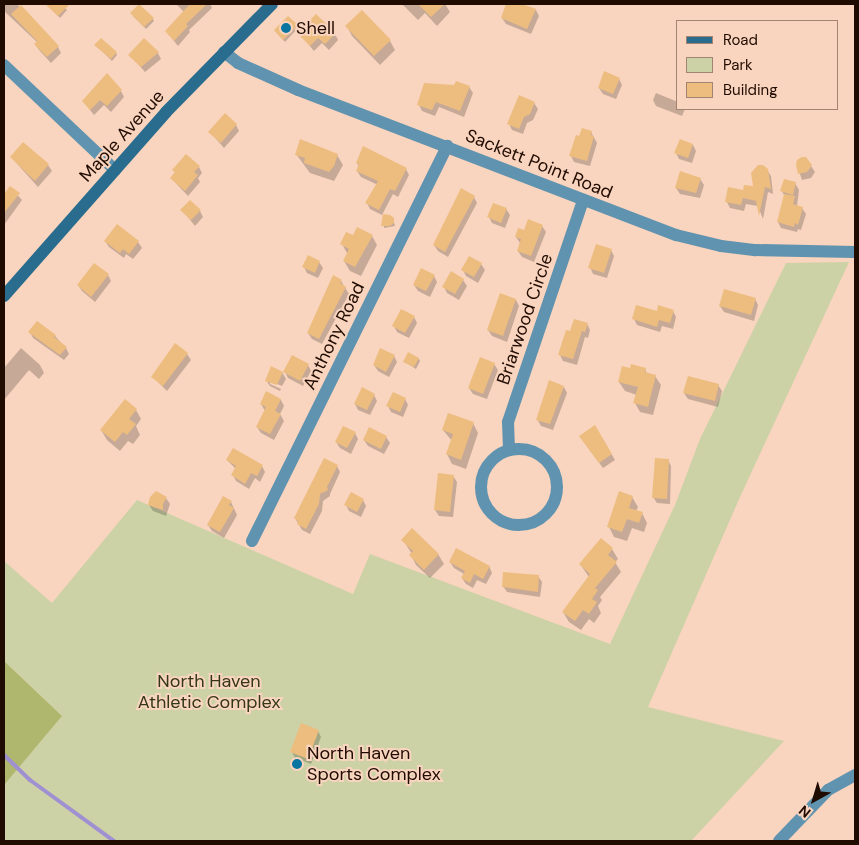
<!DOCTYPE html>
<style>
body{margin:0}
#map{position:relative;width:859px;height:845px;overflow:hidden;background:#f9d4be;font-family:"DM Sans",sans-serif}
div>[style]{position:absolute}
.green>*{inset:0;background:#ccd2a6}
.forest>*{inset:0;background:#afb66d}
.shadow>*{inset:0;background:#0003}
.stream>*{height:4px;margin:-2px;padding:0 2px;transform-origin:2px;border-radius:2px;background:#9e90d1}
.building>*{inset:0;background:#edbd7f}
.minor>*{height:12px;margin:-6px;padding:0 6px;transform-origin:6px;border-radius:6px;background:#5f93af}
.minor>.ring{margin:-6px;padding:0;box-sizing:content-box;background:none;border:12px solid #5f93af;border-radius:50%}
.tertiary>*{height:12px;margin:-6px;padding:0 6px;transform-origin:6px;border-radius:6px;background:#5f93af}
.secondary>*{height:12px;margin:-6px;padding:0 6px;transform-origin:6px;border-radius:6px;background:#296c8d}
.dots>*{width:14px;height:14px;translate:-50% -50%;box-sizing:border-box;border:2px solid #f9d4be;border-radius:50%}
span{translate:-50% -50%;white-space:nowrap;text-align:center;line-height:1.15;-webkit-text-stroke:4px #f9d4be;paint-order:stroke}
.poi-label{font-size:18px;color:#200b01}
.left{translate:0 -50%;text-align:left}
.street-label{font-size:18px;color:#200b01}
.park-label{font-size:18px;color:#343717}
.frame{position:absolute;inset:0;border:5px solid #200b01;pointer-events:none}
.legend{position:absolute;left:676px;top:20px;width:162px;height:90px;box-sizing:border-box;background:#f9d4be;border:1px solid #a28472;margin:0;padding:6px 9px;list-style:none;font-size:15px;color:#200b01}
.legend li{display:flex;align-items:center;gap:10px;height:25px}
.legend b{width:25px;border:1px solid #a28472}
.north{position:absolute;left:789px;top:775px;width:50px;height:50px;-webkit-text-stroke:4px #f9d4be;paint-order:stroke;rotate:219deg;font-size:14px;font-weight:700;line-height:20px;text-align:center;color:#200b01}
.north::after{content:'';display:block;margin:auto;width:18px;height:22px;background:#200b01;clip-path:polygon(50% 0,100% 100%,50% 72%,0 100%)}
</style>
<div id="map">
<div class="green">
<div style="clip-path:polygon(849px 262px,740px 497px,648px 707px,784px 741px,691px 841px,4px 841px,4px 784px,62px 716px,4px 661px,4px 561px,52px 603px,137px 500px,353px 594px,370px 554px,610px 644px,675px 505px,700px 439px,786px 263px)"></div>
</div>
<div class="forest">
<div style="clip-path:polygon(4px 661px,62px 716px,4px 785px)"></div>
</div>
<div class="shadow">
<div style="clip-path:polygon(4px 4px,17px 4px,58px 47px,61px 53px,51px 63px,39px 50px,35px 44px,37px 42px,4px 11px)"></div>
<div style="clip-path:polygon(52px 4px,61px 4px,67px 10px,60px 18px,51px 9px,49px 6px)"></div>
<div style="clip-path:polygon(176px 4px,210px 4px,212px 8px,189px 30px,190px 32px,178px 46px,166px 31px,184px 12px)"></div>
<div style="clip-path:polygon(402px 4px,445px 4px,450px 12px,437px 26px,425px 13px,418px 20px)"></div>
<div style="clip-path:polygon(508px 4px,519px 4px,536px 10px,539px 16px,531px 34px,506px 24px,502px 18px)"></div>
<div style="clip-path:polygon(133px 16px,153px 19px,154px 21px,146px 29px)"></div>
<div style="clip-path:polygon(297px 26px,298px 28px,285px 42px,275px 31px)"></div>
<div style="clip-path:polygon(347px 26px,390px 41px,395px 50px,380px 65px,352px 36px)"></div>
<div style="clip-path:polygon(299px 33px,335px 34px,338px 40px,329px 50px,322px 43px,314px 51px)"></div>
<div style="clip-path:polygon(96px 45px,116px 53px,117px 55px,112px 61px)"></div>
<div style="clip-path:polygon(158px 53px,161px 59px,145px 72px,130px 55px)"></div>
<div style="clip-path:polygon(619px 79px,622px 85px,616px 99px,603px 94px,599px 88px)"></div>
<div style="clip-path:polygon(469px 87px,473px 93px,464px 117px,439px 107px,435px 116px,422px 111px,419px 105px)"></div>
<div style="clip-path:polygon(121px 91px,124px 97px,111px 112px,104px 105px,94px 115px,83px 101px)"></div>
<div style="clip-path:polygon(656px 93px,678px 102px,678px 109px,685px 109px,682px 116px,656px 106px,653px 100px)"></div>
<div style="clip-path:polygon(534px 103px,538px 109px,533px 120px,527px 123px,523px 134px,512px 130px,509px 124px)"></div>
<div style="clip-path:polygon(236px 125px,239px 131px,224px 148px,210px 132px)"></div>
<div style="clip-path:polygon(591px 132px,597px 143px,590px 166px,574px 162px,571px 156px,580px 137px)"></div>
<div style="clip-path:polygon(23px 144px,48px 165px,52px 171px,38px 187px,11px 157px)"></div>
<div style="clip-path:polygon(693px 145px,696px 151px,692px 163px,679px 159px,676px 153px)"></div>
<div style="clip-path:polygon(296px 154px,337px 155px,343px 165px,334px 181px,310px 173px)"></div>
<div style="clip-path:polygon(357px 163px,406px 169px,409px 175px,398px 197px,393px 194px,382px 215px,370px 209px,367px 203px,378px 185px,361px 177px,357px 171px,359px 167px)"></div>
<div style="clip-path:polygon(797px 165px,811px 166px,815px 172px,811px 178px,802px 180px)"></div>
<div style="clip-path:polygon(199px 167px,202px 173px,198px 178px,200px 182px,188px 196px,171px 178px,175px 174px,174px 170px)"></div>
<div style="clip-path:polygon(767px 170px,771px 176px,773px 194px,768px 192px,763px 219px,758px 206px,746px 204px,744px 211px,730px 208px,727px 202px,755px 188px)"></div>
<div style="clip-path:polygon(700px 179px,704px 185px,700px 198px,680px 194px,676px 188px)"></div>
<div style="clip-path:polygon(795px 183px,799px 190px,797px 206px,802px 208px,806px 214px,801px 230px,798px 229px,797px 232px,781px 228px,778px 222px,785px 197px,782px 191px)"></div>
<div style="clip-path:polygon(11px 188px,22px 200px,4px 225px,4px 195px)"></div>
<div style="clip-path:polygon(474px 197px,477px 203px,448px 257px,438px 251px,434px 245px)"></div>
<div style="clip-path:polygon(506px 209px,510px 215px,505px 228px,492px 223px,489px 217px)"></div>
<div style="clip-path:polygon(182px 210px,200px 211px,203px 217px,195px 226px)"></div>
<div style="clip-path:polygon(383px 215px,393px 219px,395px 226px,384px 228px)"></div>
<div style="clip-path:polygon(542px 226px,546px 232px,534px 262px,522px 257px,518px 251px,520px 243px,516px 237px)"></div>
<div style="clip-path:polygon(372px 236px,377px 245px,361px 276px,350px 271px,344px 261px,348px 255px,342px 244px,354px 237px)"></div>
<div style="clip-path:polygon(105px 241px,138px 242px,142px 248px,133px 259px,126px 254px,124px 258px,109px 247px)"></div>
<div style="clip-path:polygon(611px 250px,614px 256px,607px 278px,593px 274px,590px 267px)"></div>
<div style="clip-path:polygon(319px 262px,323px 268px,318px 278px,307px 273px,304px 267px)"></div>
<div style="clip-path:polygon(481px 264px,485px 270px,478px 283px,466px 276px,463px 270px)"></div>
<div style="clip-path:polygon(108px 275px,111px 281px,95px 302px,82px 291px,78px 285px)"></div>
<div style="clip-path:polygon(434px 276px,437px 282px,430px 297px,418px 291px,414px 285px)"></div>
<div style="clip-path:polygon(463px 280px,467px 286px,459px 300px,447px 293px,444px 287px)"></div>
<div style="clip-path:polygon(341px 281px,349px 294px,322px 344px,312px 339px,308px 333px)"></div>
<div style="clip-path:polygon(501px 295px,516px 300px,519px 306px,507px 342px,492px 336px,488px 330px)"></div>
<div style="clip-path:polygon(755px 299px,758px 305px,754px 321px,724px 312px,720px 306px)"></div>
<div style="clip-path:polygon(673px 311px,676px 317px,673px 329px,662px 326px,660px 332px,637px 325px,634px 319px,658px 312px)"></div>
<div style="clip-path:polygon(414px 317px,417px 323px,409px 338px,397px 332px,394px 326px)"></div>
<div style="clip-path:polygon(38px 322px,55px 336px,66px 348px,69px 354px,64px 360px,33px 338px,30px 332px)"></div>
<div style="clip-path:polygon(587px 324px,590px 330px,588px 338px,585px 337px,577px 365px,563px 361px,560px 355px,571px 333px)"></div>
<div style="clip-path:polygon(176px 345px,187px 354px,191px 360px,167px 391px,153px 377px)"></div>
<div style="clip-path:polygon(21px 348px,40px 365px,44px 373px,39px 379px,29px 370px,4px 400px,4px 368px)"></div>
<div style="clip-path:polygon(394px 356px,397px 362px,389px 377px,378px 371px,374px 365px)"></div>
<div style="clip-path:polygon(419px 359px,420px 361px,416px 369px,405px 362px)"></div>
<div style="clip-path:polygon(494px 364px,498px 370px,487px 399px,473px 394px,469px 388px)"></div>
<div style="clip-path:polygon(308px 365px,311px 371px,303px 386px,288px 378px,285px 372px)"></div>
<div style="clip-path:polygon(631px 369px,645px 369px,647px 374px,655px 376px,661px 385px,653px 415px,640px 412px,635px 403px,637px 395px,625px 391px,619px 382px)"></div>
<div style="clip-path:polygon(282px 372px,286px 379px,282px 386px,270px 381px,270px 384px,281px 389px,280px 391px,270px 386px,266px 380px)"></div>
<div style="clip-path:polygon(718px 385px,722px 391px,718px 407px,688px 399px,684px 393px)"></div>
<div style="clip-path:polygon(564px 387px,567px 393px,553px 430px,541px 426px,537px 419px)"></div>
<div style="clip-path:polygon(267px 393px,281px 400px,284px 406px,280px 414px,284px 421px,274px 440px,261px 433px,257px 427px,265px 411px,261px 404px)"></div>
<div style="clip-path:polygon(374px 395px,377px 401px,370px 415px,358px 410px,355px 404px)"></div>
<div style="clip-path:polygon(405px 399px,408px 405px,403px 417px,391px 412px,388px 406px)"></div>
<div style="clip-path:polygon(136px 410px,141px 419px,136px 426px,140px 435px,133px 444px,128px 441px,120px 451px,107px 440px,101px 430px)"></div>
<div style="clip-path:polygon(473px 423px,478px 433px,466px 469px,452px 464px,447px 454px,452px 441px,443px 430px)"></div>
<div style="clip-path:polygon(595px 427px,615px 460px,603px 468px,580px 437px)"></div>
<div style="clip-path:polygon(355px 433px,358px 439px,351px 454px,340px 448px,336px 442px)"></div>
<div style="clip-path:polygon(386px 437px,390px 443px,384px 454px,368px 446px,364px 440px)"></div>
<div style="clip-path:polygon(227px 460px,262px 466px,265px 472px,260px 482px,255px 478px,249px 489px,236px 481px,233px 475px,236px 469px)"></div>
<div style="clip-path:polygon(668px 460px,671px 466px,670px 504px,657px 503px,653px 497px)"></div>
<div style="clip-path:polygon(337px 466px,340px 472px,330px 494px,330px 496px,323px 501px,322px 511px,310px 534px,302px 530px,295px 518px)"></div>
<div style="clip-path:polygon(453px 476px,457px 482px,453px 517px,439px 516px,435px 510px)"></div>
<div style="clip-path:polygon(632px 497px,638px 507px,636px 511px,642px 513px,647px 523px,644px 532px,632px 528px,627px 541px,614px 537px,609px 527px)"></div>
<div style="clip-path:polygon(166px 498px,170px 504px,166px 516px,153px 511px,149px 505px)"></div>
<div style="clip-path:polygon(363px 500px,366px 506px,361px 517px,349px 511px,346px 505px)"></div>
<div style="clip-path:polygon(231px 502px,237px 515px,224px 538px,212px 531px,208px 525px)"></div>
<div style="clip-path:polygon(403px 540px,438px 554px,444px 564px,430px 578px,416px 565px,411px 555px,412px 554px)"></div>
<div style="clip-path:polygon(601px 540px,612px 549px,618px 559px,615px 562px,621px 572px,600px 597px,602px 600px,598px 606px,601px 613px,594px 623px,589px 619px,581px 630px,569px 622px,563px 612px,589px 577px,580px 564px)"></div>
<div style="clip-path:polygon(450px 562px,489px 566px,492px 573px,486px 584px,477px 580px,473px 588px,466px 584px,462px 578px,464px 574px,454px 568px)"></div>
<div style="clip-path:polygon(538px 576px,542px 582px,540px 597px,507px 592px,503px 586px)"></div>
<div style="clip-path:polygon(318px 731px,321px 737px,311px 764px,295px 758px,292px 752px)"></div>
</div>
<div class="stream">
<div style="left:4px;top:755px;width:36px;rotate:44deg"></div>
<div style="left:30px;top:780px;width:104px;rotate:36deg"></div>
</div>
<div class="building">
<div style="clip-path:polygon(45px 4px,70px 4px,58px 16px)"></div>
<div style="clip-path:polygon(139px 4px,154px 18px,144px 27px,130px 13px)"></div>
<div style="clip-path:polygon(190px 4px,207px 4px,186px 24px,188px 26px,174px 41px,165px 31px)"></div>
<div style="clip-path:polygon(418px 4px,445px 4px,431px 17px)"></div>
<div style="clip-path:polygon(506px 4px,522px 4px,536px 9px,527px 29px,501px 18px)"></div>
<div style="clip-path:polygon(21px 5px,59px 46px,47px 57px,34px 44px,37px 41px,11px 14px)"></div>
<div style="clip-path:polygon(362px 10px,391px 40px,374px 56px,345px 26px)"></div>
<div style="clip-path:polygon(316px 14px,336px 33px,325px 44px,318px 38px,310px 46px,297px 33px)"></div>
<div style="clip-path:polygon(288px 16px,298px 25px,283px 40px,274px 30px)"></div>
<div style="clip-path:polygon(101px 38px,117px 52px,111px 59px,94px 45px)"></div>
<div style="clip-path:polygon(144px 38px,159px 52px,141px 67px,128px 55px)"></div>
<div style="clip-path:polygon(604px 71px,620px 78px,613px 94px,598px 88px)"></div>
<div style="clip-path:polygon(107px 73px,122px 90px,107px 106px,100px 100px,90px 110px,82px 101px)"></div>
<div style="clip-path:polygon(456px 81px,470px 86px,460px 111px,436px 102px,432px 110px,417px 105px,424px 83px,454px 85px)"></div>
<div style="clip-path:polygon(519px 95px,535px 102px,530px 114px,524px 117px,519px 129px,507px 124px)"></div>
<div style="clip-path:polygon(225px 113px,237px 124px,221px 143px,208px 132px)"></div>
<div style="clip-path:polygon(582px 128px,592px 131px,591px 135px,594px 136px,587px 161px,569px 156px,576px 135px,579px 136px)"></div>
<div style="clip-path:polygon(300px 139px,338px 154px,334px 166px,329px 172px,304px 163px,305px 158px,295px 155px)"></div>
<div style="clip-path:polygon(680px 139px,693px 144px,688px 158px,674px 153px)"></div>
<div style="clip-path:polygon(23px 142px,49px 164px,35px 181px,10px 157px)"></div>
<div style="clip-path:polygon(363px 146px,407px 168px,395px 191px,390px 189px,379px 210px,365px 203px,378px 181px,356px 171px,359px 164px,356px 163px)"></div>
<div style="clip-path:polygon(186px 154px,200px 166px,194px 172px,198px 175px,185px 191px,170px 178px,175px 172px,172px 170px)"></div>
<div style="clip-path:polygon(802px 157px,806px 157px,812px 165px,807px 172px,798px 174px,796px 165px,797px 160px)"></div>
<div style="clip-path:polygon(758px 165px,763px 165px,768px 169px,771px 189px,765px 187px,759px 216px,756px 201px,743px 198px,741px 205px,725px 202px,728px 187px,743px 190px,744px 185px,753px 186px,751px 173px)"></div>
<div style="clip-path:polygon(680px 171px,701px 178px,696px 193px,675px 188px)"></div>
<div style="clip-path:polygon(784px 179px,796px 182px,793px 195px,780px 191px)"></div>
<div style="clip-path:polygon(10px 186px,20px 193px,4px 213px,4px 194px)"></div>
<div style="clip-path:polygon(461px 188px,475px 196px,445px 252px,433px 245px)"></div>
<div style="clip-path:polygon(784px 194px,795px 196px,793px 204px,803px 207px,798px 225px,795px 223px,794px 227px,777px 222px)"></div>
<div style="clip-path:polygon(190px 200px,201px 210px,191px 220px,180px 210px)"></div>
<div style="clip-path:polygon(493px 203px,507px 208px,501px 223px,487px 217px)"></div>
<div style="clip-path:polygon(383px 214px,390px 215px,394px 218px,394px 223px,390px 226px,381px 226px)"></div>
<div style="clip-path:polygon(528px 219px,543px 225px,531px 256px,517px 251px,521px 239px,515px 237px,518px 228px,524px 230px)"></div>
<div style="clip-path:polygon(117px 224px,139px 241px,129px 254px,123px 249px,120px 253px,104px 241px)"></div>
<div style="clip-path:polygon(357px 227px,373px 235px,355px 267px,343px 261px,349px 249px,340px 244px,346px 232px,353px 235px)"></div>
<div style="clip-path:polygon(596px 244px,612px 249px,604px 273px,588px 268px)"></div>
<div style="clip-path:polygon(308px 255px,320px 261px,315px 273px,302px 267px)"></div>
<div style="clip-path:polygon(469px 256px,482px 263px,474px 277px,461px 270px)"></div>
<div style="clip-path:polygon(94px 263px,109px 274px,91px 297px,77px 285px)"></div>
<div style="clip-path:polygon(421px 268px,435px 275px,426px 291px,413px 285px)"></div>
<div style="clip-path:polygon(451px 271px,464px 279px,455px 294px,442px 287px)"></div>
<div style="clip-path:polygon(333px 275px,342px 280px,340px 283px,346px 287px,319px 339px,307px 333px)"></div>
<div style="clip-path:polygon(724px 289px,756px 298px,751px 315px,719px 306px)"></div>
<div style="clip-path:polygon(500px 293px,516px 299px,503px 336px,487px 330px)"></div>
<div style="clip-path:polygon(636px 305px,657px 311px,658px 305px,674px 310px,670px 323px,659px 320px,657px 327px,632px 319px)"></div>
<div style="clip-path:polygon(401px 309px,415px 316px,405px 333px,392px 326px)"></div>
<div style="clip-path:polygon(574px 319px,588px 323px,585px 332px,582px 331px,573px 359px,558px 355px,566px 330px,570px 331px)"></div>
<div style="clip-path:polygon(37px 321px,56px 335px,54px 337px,67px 347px,60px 355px,28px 332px)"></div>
<div style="clip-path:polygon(175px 343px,188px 353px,163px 386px,151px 377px)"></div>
<div style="clip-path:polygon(380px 348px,395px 355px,386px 372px,373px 365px)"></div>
<div style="clip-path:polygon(408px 352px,419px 358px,414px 367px,403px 362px)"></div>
<div style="clip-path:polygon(292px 355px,309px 364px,300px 381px,283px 372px)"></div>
<div style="clip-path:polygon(480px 357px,495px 363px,483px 394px,468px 388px)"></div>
<div style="clip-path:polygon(631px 364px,646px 368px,645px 372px,656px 375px,648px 407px,633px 403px,638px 387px,618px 382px,622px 366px,630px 368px)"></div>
<div style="clip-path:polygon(271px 366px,283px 372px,277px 385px,265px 381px)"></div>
<div style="clip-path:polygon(688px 376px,719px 384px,715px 401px,683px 393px)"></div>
<div style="clip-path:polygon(549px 380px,564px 386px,550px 424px,536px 420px)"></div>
<div style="clip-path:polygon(362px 387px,375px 394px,367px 410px,354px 404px)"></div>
<div style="clip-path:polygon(266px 391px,281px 399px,275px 411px,281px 414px,270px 434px,256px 427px,266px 407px,260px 404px)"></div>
<div style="clip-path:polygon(393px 392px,406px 398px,400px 412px,386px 406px)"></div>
<div style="clip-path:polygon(125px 399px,137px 409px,129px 419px,136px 424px,127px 435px,123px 432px,115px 442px,100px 430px)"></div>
<div style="clip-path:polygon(448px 413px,474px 422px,461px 460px,446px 454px,453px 434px,442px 430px)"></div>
<div style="clip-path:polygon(595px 425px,612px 454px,599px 463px,579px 436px)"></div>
<div style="clip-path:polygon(343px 426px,356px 432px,347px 448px,335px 442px)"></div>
<div style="clip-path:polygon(369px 427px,387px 436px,381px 449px,363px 440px)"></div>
<div style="clip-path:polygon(233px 448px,263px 465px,257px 476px,251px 473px,245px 484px,231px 475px,236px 466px,226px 460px)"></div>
<div style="clip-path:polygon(324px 458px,338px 465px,327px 487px,328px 490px,320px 494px,319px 504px,306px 529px,297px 524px,298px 521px,294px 518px)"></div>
<div style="clip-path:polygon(655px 458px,669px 459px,667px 499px,652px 498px)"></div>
<div style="clip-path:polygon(438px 473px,454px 475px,450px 512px,434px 510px)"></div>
<div style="clip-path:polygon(156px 491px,167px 497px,163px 504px,163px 510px,148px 505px,150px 497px)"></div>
<div style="clip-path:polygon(619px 491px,633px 496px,629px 508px,643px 512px,639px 523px,627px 519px,622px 532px,607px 527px)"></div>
<div style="clip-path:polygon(351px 492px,364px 499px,357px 512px,344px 505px)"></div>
<div style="clip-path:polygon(223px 496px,232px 501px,229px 505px,234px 508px,220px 532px,207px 525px)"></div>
<div style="clip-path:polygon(412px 528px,439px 554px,424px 570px,409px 555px,413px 551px,401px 540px)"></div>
<div style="clip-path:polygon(601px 538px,613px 548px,608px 555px,617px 562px,595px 588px,598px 590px,592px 599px,597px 602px,589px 614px,583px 610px,575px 621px,562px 612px,590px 574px,579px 564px)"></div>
<div style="clip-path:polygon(456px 548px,490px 566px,483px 579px,474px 574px,470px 583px,461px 578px,465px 571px,449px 562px)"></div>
<div style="clip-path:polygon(503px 572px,539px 575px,538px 592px,502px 587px)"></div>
<div style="clip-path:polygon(301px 723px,319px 730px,308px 759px,290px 752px)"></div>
</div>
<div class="minor">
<div style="left:4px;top:65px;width:153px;rotate:43.4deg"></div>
<div class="ring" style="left:481px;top:449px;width:64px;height:64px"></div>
<div style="left:509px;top:450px;width:28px;rotate:-92deg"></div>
<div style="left:508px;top:422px;width:234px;rotate:-71.3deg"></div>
<div style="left:252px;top:541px;width:441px;rotate:-63.7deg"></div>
<div style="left:779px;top:841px;width:71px;rotate:-46.1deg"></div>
<div style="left:828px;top:790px;width:31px;rotate:-29deg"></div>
</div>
<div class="tertiary">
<div style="left:224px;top:52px;width:18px;rotate:38deg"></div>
<div style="left:238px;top:63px;width:66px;rotate:24.2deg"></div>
<div style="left:298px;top:90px;width:405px;rotate:21deg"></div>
<div style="left:676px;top:235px;width:46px;rotate:13.7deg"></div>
<div style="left:721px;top:246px;width:35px;rotate:7deg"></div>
<div style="left:756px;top:250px;width:99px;rotate:1.2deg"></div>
</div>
<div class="secondary">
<div style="left:4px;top:296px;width:245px;rotate:-48.6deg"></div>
<div style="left:166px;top:112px;width:151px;rotate:-45.5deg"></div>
</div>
<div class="dots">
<div style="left:286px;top:28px;background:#0975a0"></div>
<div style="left:297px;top:764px;background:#0975a0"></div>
</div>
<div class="poi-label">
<span class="left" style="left:296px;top:28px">Shell</span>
<span class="left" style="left:307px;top:764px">North Haven<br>Sports Complex</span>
</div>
<div class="street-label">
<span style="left:122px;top:136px;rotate:-48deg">Maple Avenue</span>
<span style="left:539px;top:164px;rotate:22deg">Sackett Point Road</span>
<span style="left:525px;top:319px;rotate:-71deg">Briarwood Circle</span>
<span style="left:334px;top:336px;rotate:-64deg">Anthony Road</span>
</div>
<div class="park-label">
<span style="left:209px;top:692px">North Haven<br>Athletic Complex</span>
</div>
<div class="frame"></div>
<ul class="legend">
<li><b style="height:6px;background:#296c8d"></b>Road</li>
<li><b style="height:14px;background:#ccd2a6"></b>Park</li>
<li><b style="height:14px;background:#edbd7f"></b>Building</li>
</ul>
<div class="north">N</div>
</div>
